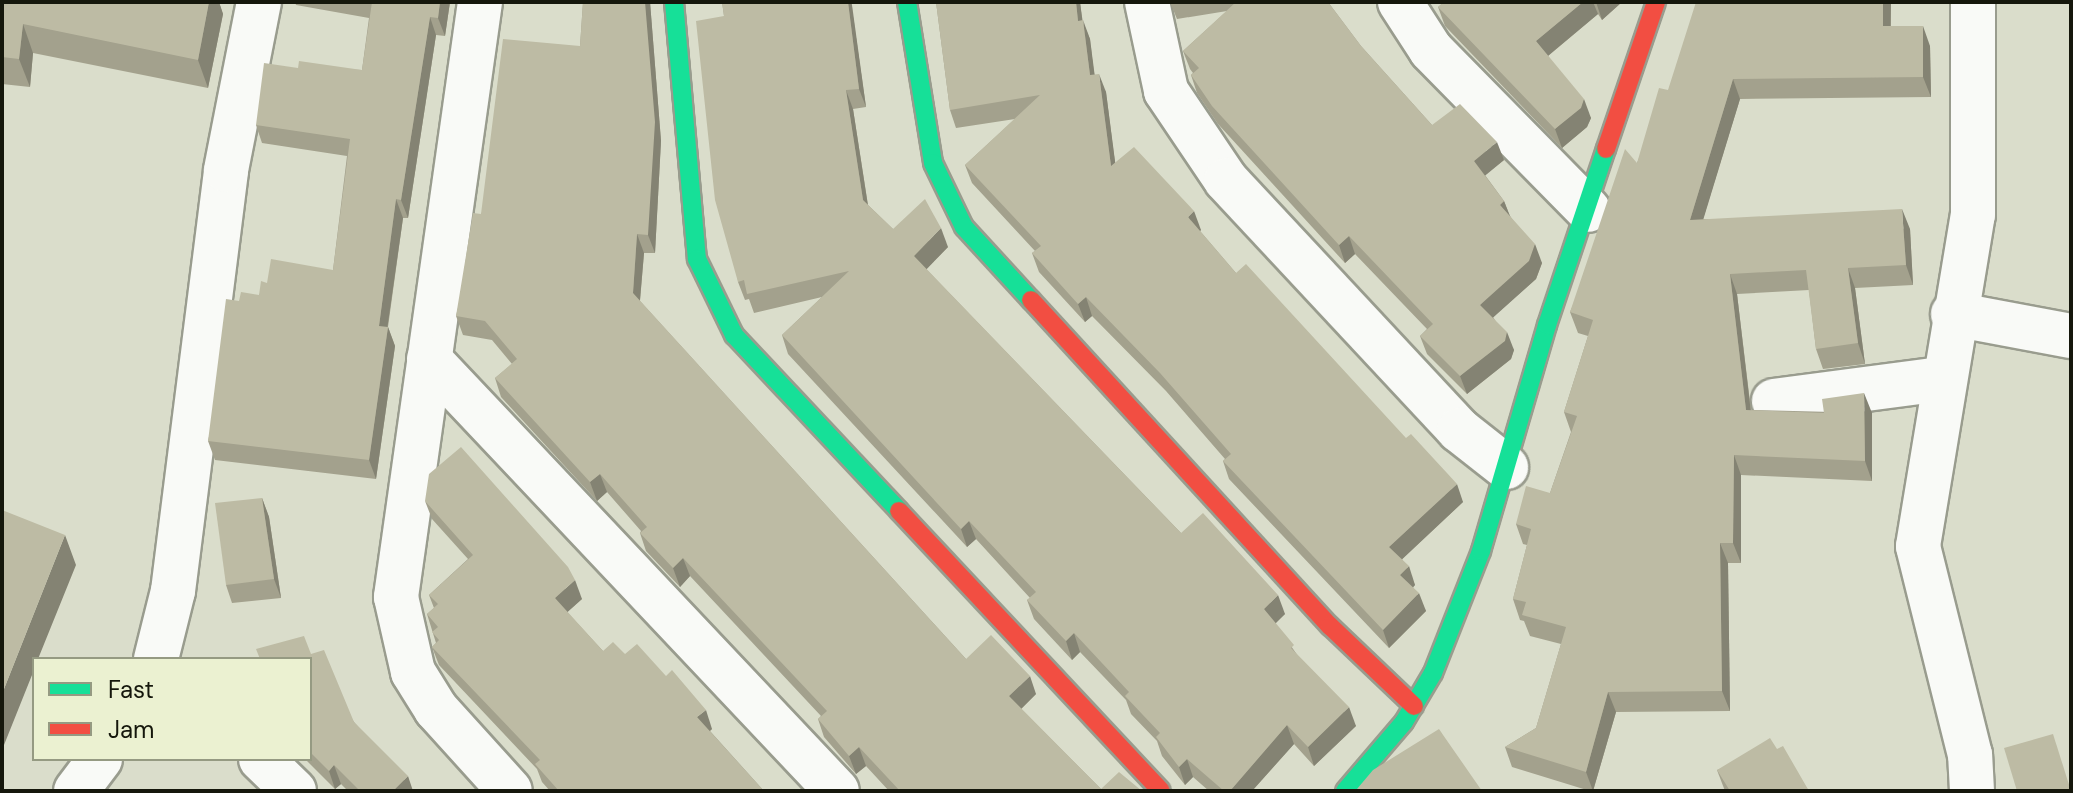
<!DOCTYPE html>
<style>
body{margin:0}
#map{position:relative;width:2073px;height:793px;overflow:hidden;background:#daddcb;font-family:"DM Sans",sans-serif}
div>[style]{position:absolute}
.roads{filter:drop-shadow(2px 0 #999c8e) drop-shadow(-2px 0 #999c8e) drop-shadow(0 2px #999c8e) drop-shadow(0 -2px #999c8e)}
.street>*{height:44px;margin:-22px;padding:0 22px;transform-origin:22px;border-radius:22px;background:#f9faf7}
.fast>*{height:18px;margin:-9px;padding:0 9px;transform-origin:9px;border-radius:9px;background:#16e098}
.jam>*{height:18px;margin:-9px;padding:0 9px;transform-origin:9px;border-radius:9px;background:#f24e42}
.wall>*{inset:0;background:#a3a18d}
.shaded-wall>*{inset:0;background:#848373}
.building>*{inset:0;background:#bdbba4}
span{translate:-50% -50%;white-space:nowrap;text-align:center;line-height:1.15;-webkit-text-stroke:6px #ebf1d1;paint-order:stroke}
.frame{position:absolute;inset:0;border:4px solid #15170c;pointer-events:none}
.legend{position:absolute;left:32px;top:657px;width:280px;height:104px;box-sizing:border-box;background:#ebf1d1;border:2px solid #959a82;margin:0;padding:10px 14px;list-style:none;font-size:24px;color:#15170c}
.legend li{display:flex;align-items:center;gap:16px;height:40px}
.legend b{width:40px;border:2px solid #959a82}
</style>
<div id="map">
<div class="roads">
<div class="street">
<div style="left:480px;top:2px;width:601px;rotate:98.04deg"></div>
<div style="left:396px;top:597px;width:77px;rotate:77.2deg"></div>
<div style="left:413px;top:672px;width:44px;rotate:58.1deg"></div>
<div style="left:436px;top:709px;width:110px;rotate:47.9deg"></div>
<div style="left:1147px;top:2px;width:91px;rotate:77.9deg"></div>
<div style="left:1166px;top:91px;width:107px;rotate:56deg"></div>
<div style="left:1226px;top:180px;width:342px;rotate:47deg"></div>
<div style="left:1459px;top:430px;width:60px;rotate:38.2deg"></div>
<div style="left:1400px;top:2px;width:57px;rotate:57.1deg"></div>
<div style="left:1431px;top:50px;width:224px;rotate:45.5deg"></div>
<div style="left:1953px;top:314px;width:120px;rotate:10.6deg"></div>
<div style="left:429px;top:359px;width:594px;rotate:46.64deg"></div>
<div style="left:1774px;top:401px;width:169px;rotate:-7.5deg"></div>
<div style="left:156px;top:659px;width:70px;rotate:-76deg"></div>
<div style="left:173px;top:591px;width:424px;rotate:-82.8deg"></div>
<div style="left:226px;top:170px;width:171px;rotate:-78.9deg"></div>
<div style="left:261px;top:759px;width:46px;rotate:44.1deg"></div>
<div style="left:76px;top:791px;width:40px;rotate:-53deg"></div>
<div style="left:1972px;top:791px;width:36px;rotate:-93deg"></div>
<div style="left:1970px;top:755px;width:215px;rotate:-104deg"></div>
<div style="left:1918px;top:546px;width:336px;rotate:-80.6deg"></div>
<div style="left:1973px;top:215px;width:213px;rotate:-90deg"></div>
</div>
<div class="fast">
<div style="left:674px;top:2px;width:258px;rotate:84.9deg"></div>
<div style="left:697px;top:259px;width:85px;rotate:64deg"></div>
<div style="left:734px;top:335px;width:241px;rotate:46.8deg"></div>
<div style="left:907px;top:2px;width:163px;rotate:80.8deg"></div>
<div style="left:933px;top:163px;width:71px;rotate:64.2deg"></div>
<div style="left:964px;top:227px;width:99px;rotate:47.5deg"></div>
<div style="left:1345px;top:791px;width:91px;rotate:-49.5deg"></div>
<div style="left:1404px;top:722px;width:57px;rotate:-59.4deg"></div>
<div style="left:1433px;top:673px;width:131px;rotate:-68.5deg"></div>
<div style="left:1481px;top:551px;width:235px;rotate:-73.7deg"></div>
<div style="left:1547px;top:325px;width:186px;rotate:-71.5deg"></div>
</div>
<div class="jam">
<div style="left:1606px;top:149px;width:155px;rotate:-71.2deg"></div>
<div style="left:1031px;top:300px;width:442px;rotate:47.5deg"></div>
<div style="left:1330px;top:626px;width:116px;rotate:43.6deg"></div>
<div style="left:899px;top:511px;width:383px;rotate:46.9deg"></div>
</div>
</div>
<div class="wall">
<div style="clip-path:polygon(2px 2px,219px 2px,223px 14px,208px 88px,33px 53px,30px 87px,2px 84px)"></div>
<div style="clip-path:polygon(295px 2px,450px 2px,445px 36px,436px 35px,408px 218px,403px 218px,388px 327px,395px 346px,376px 479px,215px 460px,208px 441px,239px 301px,259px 295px,267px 283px,333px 270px,347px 156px,262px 143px,256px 125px,298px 68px,362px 70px,369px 18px,296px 5px)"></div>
<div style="clip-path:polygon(583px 2px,650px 2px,661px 141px,655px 253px,644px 253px,640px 301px,966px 659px,1036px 694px,1021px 709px,1101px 789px,1142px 791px,889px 791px,866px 766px,856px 774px,824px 737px,818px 719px,821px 716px,690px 576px,680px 587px,646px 551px,640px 533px,641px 531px,607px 492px,597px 501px,501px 397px,495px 378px,512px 364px,492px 340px,463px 335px,456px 316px,481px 214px,580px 46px)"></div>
<div style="clip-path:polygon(722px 2px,851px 2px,866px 107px,853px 109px,868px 205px,893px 229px,948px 247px,926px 269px,1181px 533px,1285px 614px,1275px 623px,1298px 656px,1356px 726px,1314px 766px,1294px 744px,1252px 791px,1209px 791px,1193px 777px,1185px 785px,1162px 756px,1157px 741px,1131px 714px,1126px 700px,1080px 652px,1072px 660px,1034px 619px,1027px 600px,1030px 598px,976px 539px,967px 547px,788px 354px,782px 335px,822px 297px,754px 313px,749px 299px,745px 300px,738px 282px,724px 16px)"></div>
<div style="clip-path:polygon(936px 2px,1080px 2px,1082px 20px,1090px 39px,1094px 74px,1106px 92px,1115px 163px,1201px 230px,1200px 231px,1236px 273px,1463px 502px,1402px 559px,1415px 585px,1413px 587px,1426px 611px,1389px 648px,1229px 479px,1223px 461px,1225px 459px,1166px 391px,1092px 316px,1085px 322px,1039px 272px,1032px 253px,1035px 251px,972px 183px,965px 165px,1015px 119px,956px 128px,950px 110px)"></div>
<div style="clip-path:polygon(1170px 2px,1328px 2px,1361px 46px,1432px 125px,1504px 160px,1485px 175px,1504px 201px,1510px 216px,1542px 263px,1536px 279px,1493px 317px,1514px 350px,1511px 359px,1467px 394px,1427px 354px,1420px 336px,1427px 329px,1355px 254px,1345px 263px,1218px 124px,1197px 93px,1191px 75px,1193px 73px,1190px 69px,1183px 51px,1227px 11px,1177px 19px)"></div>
<div style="clip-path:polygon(1444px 2px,1622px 2px,1602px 20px,1598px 14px,1548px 56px,1591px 118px,1587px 127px,1562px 148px,1445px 26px,1438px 7px)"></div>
<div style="clip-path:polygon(1891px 2px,1891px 26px,1930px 46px,1931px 97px,1740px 99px,1703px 219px,1910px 229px,1913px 285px,1855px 288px,1865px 364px,1823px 369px,1816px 349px,1809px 290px,1737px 294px,1751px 410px,1872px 413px,1872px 481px,1741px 475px,1741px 563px,1728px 563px,1730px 711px,1616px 712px,1593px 791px,1590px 791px,1512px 767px,1505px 747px,1536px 728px,1561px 644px,1530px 636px,1524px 621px,1520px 620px,1513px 599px,1527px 545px,1523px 544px,1516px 524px,1550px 493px,1571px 432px,1564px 412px,1588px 336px,1578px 333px,1570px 312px,1637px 163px,1668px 90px)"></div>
<div style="clip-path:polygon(262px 498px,269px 517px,281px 598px,232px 603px,226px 585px)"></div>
<div style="clip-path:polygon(425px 501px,582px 599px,567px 612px,603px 651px,625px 654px,712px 729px,710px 731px,764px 791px,550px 791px,542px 782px,537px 769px,439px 665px,432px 647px,436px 643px,427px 614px,434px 608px,429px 595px,468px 559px,432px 519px)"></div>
<div style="clip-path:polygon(311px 654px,354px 722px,413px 791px,348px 791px,341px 784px,335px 789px,305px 759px,310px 759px,310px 659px)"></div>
<div style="clip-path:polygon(1777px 749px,1809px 791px,1725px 791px,1717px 770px)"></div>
</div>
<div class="shaded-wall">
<div style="clip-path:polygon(209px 2px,219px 2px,223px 14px,208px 88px,198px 60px)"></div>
<div style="clip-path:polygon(440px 2px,450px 2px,445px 36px,438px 18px)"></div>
<div style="clip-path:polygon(645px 2px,650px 2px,661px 141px,655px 253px,648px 235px)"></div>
<div style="clip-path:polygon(848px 2px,851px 2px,852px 5px,866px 107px,859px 89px)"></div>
<div style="clip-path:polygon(1076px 2px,1080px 2px,1085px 39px,1078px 21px)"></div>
<div style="clip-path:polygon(1583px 2px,1593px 2px,1598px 14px,1543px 60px,1536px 41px)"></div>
<div style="clip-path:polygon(1596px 2px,1622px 2px,1602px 20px)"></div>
<div style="clip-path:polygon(1883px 2px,1891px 2px,1890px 47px,1883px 26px)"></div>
<div style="clip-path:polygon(430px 17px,436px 35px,408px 218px,401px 200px)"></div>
<div style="clip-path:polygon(1083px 20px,1090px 39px,1097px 93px,1090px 75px)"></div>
<div style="clip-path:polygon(23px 24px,33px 53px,30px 87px,19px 59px)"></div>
<div style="clip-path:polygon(1923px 26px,1930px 46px,1931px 97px,1923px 77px)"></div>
<div style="clip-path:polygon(1099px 74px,1106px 92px,1118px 184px,1111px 166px)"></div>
<div style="clip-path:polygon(1733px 79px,1740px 99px,1697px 240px,1690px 220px)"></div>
<div style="clip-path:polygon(846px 90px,853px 109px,870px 219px,863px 200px)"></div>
<div style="clip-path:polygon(1584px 99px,1591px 118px,1587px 127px,1562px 148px,1555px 129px)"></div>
<div style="clip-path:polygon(1497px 142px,1504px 160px,1481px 179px,1474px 161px)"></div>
<div style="clip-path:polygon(396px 199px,403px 218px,385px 344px,379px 326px)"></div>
<div style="clip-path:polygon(1504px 201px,1511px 219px,1500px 205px)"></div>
<div style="clip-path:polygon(1902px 209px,1910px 229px,1913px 285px,1906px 265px)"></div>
<div style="clip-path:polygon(1194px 211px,1201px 230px,1195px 236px,1188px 217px)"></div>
<div style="clip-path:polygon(941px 228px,948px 247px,921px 275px,914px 256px)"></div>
<div style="clip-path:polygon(637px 234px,644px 253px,639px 311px,633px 293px)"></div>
<div style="clip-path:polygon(1349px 236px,1355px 254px,1345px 263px,1339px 245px)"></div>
<div style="clip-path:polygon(1535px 244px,1542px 263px,1536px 279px,1487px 323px,1480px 305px)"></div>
<div style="clip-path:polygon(1848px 268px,1855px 288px,1865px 364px,1858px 343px)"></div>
<div style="clip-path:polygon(1730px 274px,1737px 294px,1753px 430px,1746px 410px)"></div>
<div style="clip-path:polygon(1086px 297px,1092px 316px,1085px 322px,1078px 304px)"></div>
<div style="clip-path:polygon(388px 327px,395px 346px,376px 479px,369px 460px)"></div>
<div style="clip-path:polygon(1507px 332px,1514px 350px,1511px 359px,1467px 394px,1460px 376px)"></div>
<div style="clip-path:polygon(1864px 393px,1872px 413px,1872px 481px,1865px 461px)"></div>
<div style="clip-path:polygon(1734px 455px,1741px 475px,1741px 563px,1733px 543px)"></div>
<div style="clip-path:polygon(600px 474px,607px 492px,597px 501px,590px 482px)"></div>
<div style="clip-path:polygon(1457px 484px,1463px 502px,1396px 565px,1389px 547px)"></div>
<div style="clip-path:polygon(262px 498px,269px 517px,281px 598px,274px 579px)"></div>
<div style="clip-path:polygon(969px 521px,976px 539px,967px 547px,961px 529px)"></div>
<div style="clip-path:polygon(65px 535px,76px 565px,38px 659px,34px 659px,34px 670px,2px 750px,2px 694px)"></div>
<div style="clip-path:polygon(1720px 543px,1728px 563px,1730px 711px,1722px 691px)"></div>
<div style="clip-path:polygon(683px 558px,690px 576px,680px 587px,673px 568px)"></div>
<div style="clip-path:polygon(1409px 566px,1415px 585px,1407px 594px,1400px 575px)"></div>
<div style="clip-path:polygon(575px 580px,582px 599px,562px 617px,555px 598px)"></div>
<div style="clip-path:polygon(1419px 593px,1426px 611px,1389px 648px,1383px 630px)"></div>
<div style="clip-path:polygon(1278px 595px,1285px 614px,1271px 628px,1264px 609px)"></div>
<div style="clip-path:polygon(1074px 633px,1080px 652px,1072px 660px,1066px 641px)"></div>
<div style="clip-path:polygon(1030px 676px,1036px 694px,1015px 715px,1009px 696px)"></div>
<div style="clip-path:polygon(1608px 692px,1616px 712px,1593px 791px,1586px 772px)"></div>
<div style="clip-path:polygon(1349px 707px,1356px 726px,1314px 766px,1308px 747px)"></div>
<div style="clip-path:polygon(706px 710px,712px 729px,704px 736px,697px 717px)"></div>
<div style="clip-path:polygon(1287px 725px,1294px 744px,1252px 791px,1230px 791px)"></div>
<div style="clip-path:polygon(859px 747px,866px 766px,856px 774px,849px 756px)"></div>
<div style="clip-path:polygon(1187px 759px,1193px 777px,1185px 785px,1179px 767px)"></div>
<div style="clip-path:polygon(334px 765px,341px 784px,335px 789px,329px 771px)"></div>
<div style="clip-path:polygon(408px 776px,413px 791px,393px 791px)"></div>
</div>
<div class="building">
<div style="clip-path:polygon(2px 2px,209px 2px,198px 60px,23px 24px,19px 59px,2px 57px)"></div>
<div style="clip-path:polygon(372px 2px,440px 2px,438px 18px,430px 17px,401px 200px,396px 199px,379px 326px,388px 327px,369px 460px,208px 441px,226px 299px,239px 301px,241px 292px,259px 295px,261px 281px,267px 283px,271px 259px,333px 270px,350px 139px,256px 125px,264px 63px,298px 68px,299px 61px,362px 70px)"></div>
<div style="clip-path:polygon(583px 2px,645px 2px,655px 122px,648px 235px,637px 234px,633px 293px,966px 659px,991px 635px,1030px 676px,1009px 696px,1101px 789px,1119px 772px,1142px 791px,900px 791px,859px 747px,849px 756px,818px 719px,827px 711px,683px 558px,673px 568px,640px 533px,647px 527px,600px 474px,590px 482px,495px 378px,517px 359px,485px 321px,456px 316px,473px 213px,481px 214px,503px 39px,580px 46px)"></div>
<div style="clip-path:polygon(722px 2px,848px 2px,859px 89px,846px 90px,863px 200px,893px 229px,925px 199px,941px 228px,914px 256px,1181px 533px,1203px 513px,1278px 595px,1264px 609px,1294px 645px,1291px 648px,1349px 707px,1308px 747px,1287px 725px,1230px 791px,1224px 791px,1187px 759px,1179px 767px,1156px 737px,1160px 733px,1125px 696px,1129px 692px,1074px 633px,1066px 641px,1027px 600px,1036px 592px,969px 521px,961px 529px,782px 335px,849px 271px,747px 294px,744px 280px,738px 282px,715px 200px,696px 21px,724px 16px)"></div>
<div style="clip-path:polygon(936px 2px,1076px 2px,1078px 21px,1083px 20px,1090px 75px,1099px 74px,1111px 166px,1134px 147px,1194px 211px,1188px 217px,1236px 273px,1246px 264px,1406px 438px,1411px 434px,1457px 484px,1389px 547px,1409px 566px,1400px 575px,1419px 593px,1383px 630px,1223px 461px,1231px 454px,1160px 373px,1086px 297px,1078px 304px,1032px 253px,1041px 246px,965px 165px,1040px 95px,950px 110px)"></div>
<div style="clip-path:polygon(1236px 2px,1328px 2px,1361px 46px,1432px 125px,1460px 104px,1497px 142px,1474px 161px,1504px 201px,1500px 205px,1535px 244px,1529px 261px,1480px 305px,1507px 332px,1505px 341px,1460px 376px,1420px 336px,1433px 324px,1349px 236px,1339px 245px,1212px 106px,1191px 75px,1199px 68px,1183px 51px)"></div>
<div style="clip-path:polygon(1444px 2px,1583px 2px,1536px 41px,1584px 99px,1581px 108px,1555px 129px,1438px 7px)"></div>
<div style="clip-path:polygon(1696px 2px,1883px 2px,1883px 26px,1923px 26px,1923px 77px,1733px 79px,1690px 220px,1902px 209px,1906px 265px,1848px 268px,1858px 343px,1816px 349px,1806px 270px,1730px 274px,1746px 410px,1824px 413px,1822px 399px,1864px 393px,1865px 461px,1734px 455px,1733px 543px,1720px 543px,1722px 691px,1608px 692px,1586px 772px,1505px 747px,1536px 728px,1566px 627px,1522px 615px,1526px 602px,1513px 599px,1531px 529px,1516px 524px,1526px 486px,1550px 493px,1577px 416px,1564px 412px,1593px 320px,1570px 312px,1625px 149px,1637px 163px,1659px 88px,1668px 90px)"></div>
<div style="clip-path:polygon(461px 447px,568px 567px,575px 580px,555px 598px,603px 651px,613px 642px,625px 654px,637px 644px,666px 676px,672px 670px,706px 710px,697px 717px,764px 791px,559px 791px,535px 764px,540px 760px,432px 647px,439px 640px,432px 632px,438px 627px,427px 614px,438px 604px,429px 595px,473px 555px,425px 501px,429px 474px)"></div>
<div style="clip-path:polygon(262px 498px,274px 579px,226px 585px,215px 503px)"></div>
<div style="clip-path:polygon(2px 510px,65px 535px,2px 694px)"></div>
<div style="clip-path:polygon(304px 636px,311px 654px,324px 650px,354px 722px,408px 776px,393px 791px,360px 791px,334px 765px,329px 771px,310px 752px,310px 659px,260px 659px,256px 649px)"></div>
<div style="clip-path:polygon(1439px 729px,1482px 791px,1352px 791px,1357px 789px,1373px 770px)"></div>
<div style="clip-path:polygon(2053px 734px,2071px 791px,2017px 791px,2004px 748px)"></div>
<div style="clip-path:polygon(1770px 738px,1777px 749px,1783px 746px,1809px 791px,1730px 791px,1717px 770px)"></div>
</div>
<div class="frame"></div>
<ul class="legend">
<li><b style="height:10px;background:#16e098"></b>Fast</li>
<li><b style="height:10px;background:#f24e42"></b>Jam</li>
</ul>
</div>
